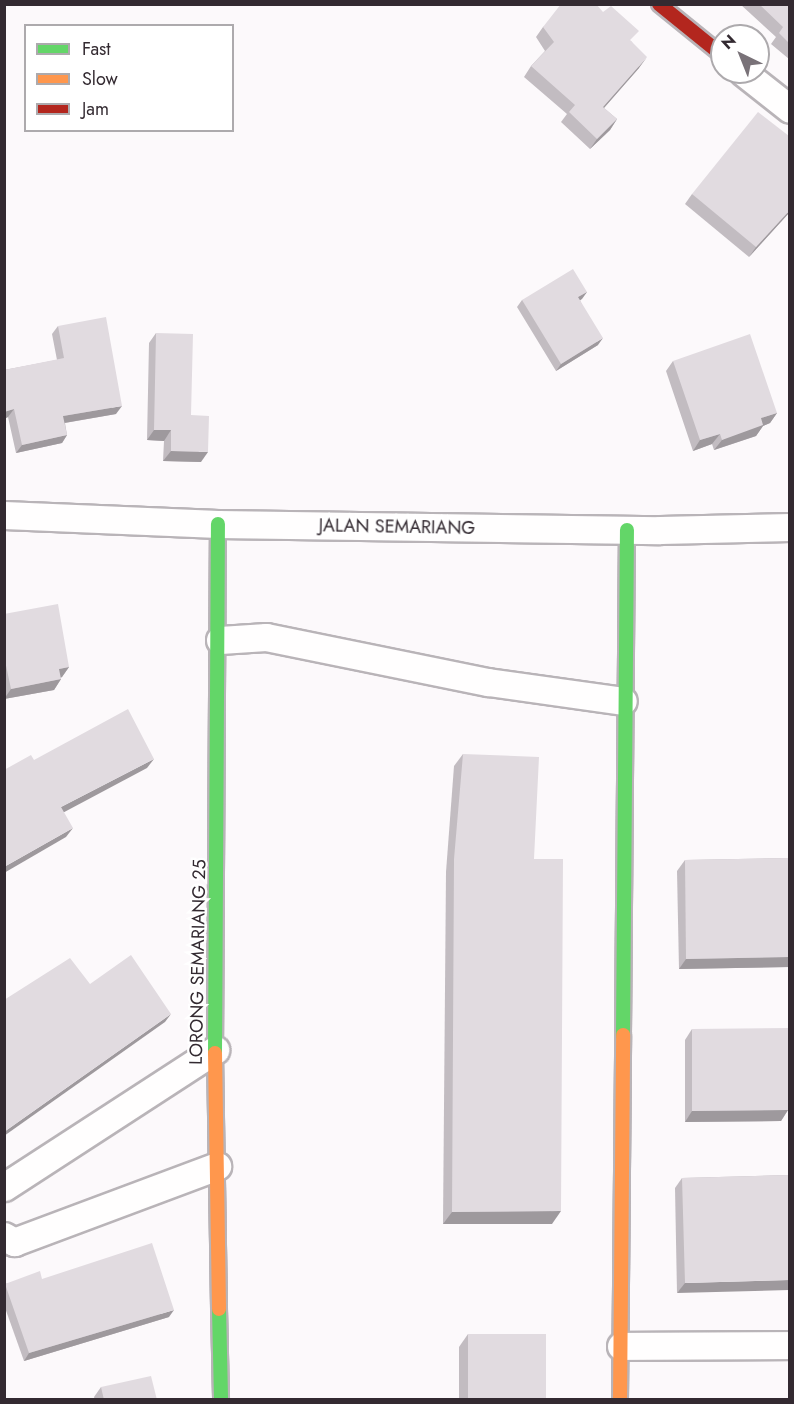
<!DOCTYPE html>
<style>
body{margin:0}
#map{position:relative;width:794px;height:1404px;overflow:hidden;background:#fcf9fb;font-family:Jost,sans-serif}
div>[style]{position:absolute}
.roads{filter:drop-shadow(2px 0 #b9b4b8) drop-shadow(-2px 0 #b9b4b8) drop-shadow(0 2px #b9b4b8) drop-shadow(0 -2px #b9b4b8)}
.street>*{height:27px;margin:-13.5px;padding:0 13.5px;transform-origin:13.5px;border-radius:13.5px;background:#fffefe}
.fast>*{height:14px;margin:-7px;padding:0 7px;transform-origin:7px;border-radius:7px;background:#63d668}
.slow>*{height:14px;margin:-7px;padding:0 7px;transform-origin:7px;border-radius:7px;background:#ff974d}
.jam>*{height:14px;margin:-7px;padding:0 7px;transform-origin:7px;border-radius:7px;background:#b3261e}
.wall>*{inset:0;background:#c2bcc1}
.shaded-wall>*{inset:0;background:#9e999d}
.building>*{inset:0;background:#e1dbe0}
span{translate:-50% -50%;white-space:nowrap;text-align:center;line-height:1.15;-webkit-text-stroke:4.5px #fff;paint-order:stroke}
.street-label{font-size:18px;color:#332a31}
.frame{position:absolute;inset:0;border:6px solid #332a31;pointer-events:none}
.legend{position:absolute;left:24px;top:24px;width:210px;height:108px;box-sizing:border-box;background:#fff;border:2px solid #adaaad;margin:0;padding:8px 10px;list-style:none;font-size:18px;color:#332a31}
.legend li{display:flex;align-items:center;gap:12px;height:30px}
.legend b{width:30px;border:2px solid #adaaad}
.north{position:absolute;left:710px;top:24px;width:60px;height:60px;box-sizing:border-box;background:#fff;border:2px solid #adaaad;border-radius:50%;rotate:317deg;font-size:16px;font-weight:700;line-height:24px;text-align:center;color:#332a31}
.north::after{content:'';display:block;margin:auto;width:21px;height:27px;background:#797278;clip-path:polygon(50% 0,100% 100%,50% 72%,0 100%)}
</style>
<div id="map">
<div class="roads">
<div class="street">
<div style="left:743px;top:72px;width:60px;rotate:38.2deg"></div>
<div style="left:4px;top:515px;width:214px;rotate:2.4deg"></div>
<div style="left:218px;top:524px;width:442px;rotate:0.8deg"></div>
<div style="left:660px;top:530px;width:130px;rotate:-1.3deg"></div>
<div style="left:220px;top:640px;width:46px;rotate:-3.7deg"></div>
<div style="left:266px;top:637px;width:227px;rotate:11.5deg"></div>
<div style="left:488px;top:682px;width:136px;rotate:8deg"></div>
<div style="left:4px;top:1187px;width:252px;rotate:-33deg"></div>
<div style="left:4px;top:1236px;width:12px;rotate:31deg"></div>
<div style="left:14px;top:1242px;width:217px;rotate:-20.5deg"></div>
<div style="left:621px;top:1346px;width:169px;rotate:-0.3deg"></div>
</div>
<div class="fast">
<div style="left:623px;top:1035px;width:505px;rotate:-89.55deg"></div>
<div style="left:215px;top:1053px;width:529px;rotate:-89.68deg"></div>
<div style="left:219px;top:1309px;width:91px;rotate:88.7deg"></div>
</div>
<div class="slow">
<div style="left:215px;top:1053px;width:256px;rotate:89.1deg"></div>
<div style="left:620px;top:1400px;width:365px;rotate:-89.5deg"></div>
</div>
<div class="jam">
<div style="left:659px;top:4px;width:81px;rotate:39deg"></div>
</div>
</div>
<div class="wall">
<div style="clip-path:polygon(740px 4px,789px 4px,789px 59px,771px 44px,776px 37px)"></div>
<div style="clip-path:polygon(579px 6px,632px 42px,639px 68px,604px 108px,617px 119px,610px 130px,590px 149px,561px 122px,567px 114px,524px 77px,531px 66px,545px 51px,536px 37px,543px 27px)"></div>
<div style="clip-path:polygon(692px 194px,789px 213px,749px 257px,685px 204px)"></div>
<div style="clip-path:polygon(587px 292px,580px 300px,598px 345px,556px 371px,517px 307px,522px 300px)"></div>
<div style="clip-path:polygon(58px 326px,116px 414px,65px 423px,67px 435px,62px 443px,16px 453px,8px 417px,4px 419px,4px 370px,57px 360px,52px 334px)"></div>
<div style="clip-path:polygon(156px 333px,191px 415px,201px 462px,163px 461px,164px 441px,147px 440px,149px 343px)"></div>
<div style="clip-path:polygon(673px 361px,777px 413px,770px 423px,763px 426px,756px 436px,714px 450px,712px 444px,693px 451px,666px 371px)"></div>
<div style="clip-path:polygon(4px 614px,69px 667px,62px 677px,61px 678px,61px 679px,54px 690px,4px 699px)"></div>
<div style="clip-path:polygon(463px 754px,534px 859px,552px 1224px,443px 1224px,446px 872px,454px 766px)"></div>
<div style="clip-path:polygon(789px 858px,789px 967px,679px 969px,677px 871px,685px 860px)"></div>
<div style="clip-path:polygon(692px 1029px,788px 1110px,781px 1121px,685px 1122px,685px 1040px)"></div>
<div style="clip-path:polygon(789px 1175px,677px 1293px,675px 1188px,682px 1178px)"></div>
<div style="clip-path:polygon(42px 1279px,169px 1317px,24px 1361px,4px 1305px,4px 1284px)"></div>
<div style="clip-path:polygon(468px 1334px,546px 1400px,459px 1400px,459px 1347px)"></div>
<div style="clip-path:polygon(101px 1387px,157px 1400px,95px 1400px,94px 1397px)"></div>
</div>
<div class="shaded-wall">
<div style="clip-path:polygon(647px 57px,639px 68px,596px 117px,603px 107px)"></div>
<div style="clip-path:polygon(617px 119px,610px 130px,590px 149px,597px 139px)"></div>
<div style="clip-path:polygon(789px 211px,789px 213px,749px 257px,756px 247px)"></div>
<div style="clip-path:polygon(587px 292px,582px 299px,573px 305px,578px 297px)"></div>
<div style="clip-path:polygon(603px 338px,598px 345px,556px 371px,561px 364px)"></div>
<div style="clip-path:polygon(122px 406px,116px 414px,58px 424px,63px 416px)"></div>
<div style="clip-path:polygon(14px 409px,8px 417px,4px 419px,4px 412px)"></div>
<div style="clip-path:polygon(777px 413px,770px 423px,763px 426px,756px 436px,714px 450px,722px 440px,761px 418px)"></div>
<div style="clip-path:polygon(154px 430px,171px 430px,164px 441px,147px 440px)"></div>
<div style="clip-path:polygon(720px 434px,712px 444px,693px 451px,700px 440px)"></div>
<div style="clip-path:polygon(67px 435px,62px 443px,16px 453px,22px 445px)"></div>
<div style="clip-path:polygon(171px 451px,208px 452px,201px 462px,163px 461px)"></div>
<div style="clip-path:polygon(69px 667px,62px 677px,52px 679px,59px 669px)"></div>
<div style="clip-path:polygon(61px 679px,54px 690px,4px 699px,11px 689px)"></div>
<div style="clip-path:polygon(154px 759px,147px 768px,55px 817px,61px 807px)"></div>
<div style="clip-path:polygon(73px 828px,66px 837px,4px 873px,4px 867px)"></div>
<div style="clip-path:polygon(789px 957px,789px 967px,679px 969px,686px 959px)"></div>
<div style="clip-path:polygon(171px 1014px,165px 1022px,4px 1136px,4px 1132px)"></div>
<div style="clip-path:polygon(788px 1110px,781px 1121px,685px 1122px,692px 1111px)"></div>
<div style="clip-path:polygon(561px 1211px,552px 1224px,443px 1224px,452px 1212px)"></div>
<div style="clip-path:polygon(789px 1280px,789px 1290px,677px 1293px,685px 1283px)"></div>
<div style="clip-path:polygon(174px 1310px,169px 1317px,24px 1361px,29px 1353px)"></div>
</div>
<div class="building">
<div style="clip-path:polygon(561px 4px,577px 4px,579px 6px,581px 4px,596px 4px,603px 12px,611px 6px,639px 31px,630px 40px,647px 57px,603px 107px,617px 119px,597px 139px,569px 112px,575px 105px,531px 66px,554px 42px,543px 27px)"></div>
<div style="clip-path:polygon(759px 4px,789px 4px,789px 43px,779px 33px,783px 27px)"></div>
<div style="clip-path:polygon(758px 112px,789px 136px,789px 211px,756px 247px,692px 194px)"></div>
<div style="clip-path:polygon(573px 269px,587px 292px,578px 297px,603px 338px,561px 364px,522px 300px)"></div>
<div style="clip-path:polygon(106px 317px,122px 406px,63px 416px,67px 435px,22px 445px,14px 409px,4px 412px,4px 370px,64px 358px,58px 326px)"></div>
<div style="clip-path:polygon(156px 333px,193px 334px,191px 415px,209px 416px,208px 452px,171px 451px,171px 430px,154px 430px)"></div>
<div style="clip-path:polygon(750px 334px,777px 413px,761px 418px,763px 425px,722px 440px,720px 434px,700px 440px,673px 361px)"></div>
<div style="clip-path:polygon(58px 604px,69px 667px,59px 669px,61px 679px,11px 689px,4px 656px,4px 614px)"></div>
<div style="clip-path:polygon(128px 709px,154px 759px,61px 807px,73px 828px,4px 867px,4px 770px,31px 755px,34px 760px)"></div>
<div style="clip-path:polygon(463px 754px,539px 757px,534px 859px,563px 859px,561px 1211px,452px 1212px,454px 859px)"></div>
<div style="clip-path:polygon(789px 858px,789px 957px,686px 959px,685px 860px)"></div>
<div style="clip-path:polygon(131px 955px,171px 1014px,4px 1132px,4px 1000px,70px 958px,90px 984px)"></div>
<div style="clip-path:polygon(789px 1028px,788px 1110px,692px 1111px,692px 1029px)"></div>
<div style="clip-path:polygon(789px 1175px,789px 1280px,685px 1283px,682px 1178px)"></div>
<div style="clip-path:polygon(152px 1243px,174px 1310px,29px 1353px,5px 1284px,40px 1271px,42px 1279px)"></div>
<div style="clip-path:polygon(468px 1334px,546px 1334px,546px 1400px,468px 1400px)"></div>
<div style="clip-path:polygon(151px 1376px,157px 1400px,104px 1400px,101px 1387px)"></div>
</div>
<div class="street-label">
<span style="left:397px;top:527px;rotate:1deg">JALAN SEMARIANG</span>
<span style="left:198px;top:962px;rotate:-89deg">LORONG SEMARIANG 25</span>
</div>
<div class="frame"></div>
<ul class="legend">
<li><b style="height:8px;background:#63d668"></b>Fast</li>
<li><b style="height:8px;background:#ff974d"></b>Slow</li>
<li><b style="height:8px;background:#b3261e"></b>Jam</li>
</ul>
<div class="north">N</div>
</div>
